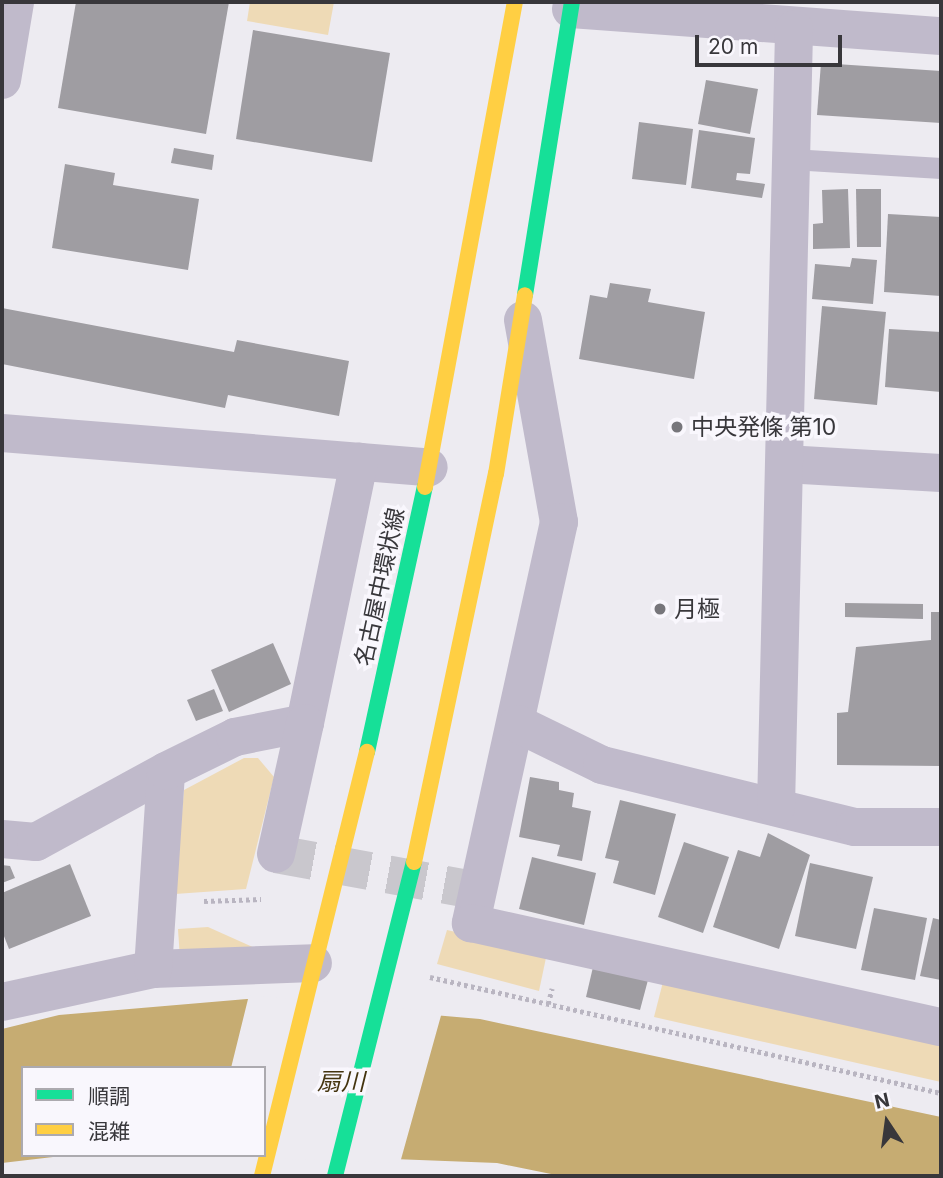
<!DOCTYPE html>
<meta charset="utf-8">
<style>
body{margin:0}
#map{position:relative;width:943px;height:1178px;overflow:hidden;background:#edebf1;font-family:Inter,"Noto Sans JP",sans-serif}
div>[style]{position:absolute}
.green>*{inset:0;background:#eedab6}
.water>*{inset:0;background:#c6ac72}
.pier>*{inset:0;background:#edebf1}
.building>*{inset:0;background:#9f9da2}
.street-tunnel>*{height:38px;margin-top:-19px;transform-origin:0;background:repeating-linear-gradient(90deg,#c9c7cd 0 38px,transparent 0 57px)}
.path>*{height:4.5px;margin-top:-2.25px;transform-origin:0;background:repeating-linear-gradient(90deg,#b9b5c1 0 3.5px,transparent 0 7px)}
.lane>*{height:21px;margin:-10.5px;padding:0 10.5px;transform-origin:10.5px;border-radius:10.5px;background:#c0bacb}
.street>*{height:38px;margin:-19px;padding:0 19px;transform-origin:19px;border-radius:19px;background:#c0bacb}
.fast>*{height:16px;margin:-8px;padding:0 8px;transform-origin:8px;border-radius:8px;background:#16e098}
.slow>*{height:16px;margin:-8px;padding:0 8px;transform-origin:8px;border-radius:8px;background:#ffcf43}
.dots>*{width:19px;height:19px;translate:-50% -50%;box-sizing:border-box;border:4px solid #f9f7fd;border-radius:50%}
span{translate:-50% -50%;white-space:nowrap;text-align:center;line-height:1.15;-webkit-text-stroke:7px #f9f7fd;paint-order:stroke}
.poi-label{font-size:23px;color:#38373b}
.left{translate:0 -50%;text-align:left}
.street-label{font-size:23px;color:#38373b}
.water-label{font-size:24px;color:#44340f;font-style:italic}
.frame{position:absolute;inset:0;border:4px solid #38373b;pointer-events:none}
.legend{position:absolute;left:21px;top:1066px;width:245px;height:91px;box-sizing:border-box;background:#f9f7fd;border:2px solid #acaaaf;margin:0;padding:9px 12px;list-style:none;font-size:21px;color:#38373b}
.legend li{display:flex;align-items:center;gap:14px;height:35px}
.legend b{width:35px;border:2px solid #acaaaf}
.north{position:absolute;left:852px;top:1087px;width:70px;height:70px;-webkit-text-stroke:5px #f9f7fd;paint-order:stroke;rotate:347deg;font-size:19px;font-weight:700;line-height:28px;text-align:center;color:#38373b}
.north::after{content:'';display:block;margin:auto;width:24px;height:32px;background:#38373b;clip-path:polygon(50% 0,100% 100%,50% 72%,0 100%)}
.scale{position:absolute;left:695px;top:35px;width:147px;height:32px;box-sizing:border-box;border:4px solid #38373b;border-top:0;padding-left:9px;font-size:21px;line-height:24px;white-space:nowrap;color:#38373b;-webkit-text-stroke:5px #f9f7fd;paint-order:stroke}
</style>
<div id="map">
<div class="green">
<div style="clip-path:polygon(250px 2px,334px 2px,328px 35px,247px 21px)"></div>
<div style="clip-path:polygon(244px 758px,258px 758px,274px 777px,246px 889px,175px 894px,184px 790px)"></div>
<div style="clip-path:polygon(208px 927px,264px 952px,180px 959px,178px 929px)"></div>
<div style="clip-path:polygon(447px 930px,547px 953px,539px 991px,437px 964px)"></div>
<div style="clip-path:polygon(664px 978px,941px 1040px,941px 1082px,654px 1017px)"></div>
</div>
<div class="water">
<div style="clip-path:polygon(247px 999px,480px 1019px,941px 1117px,941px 1176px,561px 1176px,497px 1163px,264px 1154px,264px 1068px,23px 1068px,23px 1155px,70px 1155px,2px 1163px,2px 1029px,59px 1015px)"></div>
</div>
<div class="pier">
<div style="clip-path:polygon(249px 995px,442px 1012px,400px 1163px,264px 1158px,264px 1068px,231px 1068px)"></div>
</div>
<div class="building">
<div style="clip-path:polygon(76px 2px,229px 2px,206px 134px,58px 108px)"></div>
<div style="clip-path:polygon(253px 30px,390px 53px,372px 162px,236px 139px)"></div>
<div style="clip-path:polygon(821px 63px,941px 71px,941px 123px,817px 115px)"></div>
<div style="clip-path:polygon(706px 80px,758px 89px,750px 134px,698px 124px)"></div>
<div style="clip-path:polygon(639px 122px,693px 129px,686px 185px,632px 179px)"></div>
<div style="clip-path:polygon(699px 130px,755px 138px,750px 174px,737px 173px,736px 180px,765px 184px,762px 198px,691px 188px)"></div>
<div style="clip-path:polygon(174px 148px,214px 155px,212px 170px,171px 163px)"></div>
<div style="clip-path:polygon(65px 164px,115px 173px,113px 185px,199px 199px,188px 270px,52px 248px)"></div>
<div style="clip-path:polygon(848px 189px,850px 248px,813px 249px,813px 224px,823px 223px,822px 190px)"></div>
<div style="clip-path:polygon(856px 189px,881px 189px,881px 247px,857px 247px)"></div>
<div style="clip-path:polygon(888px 214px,941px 217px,941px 296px,884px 292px)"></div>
<div style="clip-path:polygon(852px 258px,877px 260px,873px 304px,812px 299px,815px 264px,850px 267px)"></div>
<div style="clip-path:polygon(610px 283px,651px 289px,648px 302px,705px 312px,694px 379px,579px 359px,590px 295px,607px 298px)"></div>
<div style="clip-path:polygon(822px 306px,886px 312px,877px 405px,814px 399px)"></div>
<div style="clip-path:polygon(2px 308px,234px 352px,237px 340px,349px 361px,339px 416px,228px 395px,225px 408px,2px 364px)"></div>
<div style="clip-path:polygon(889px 329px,941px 332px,941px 392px,885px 387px)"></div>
<div style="clip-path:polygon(845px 603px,923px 604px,923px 619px,845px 617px)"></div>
<div style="clip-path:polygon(931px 612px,941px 612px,941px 766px,837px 765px,837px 713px,848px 712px,856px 647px,931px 640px)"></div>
<div style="clip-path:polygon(273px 643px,291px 684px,229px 712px,211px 670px)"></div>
<div style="clip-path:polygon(214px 689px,223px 711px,196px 721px,187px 700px)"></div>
<div style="clip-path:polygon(530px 777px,559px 782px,559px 790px,574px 793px,572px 807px,591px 811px,582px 861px,557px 856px,560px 845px,519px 837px)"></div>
<div style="clip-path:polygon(620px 800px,676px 814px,655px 895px,613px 883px,619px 861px,605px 858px)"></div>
<div style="clip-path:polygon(768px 833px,810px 855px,779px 949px,713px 927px,738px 850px,760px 857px)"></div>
<div style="clip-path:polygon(684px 842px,729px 857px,703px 933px,658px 917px)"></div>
<div style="clip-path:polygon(532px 857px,596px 873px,584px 925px,519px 909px)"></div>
<div style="clip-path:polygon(810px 863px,873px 877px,856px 949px,795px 936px)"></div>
<div style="clip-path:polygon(70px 864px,91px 916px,9px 949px,2px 931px,2px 893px)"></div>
<div style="clip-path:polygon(2px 865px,10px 866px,15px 878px,2px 883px)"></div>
<div style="clip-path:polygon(874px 908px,927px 918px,915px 980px,861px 970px)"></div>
<div style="clip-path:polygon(933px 918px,941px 920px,941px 980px,920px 976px)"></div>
<div style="clip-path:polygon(593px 967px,648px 980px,640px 1010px,586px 997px)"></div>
</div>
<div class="street-tunnel">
<div style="left:276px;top:854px;width:206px;rotate:10.3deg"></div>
</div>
<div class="path">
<div style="left:204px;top:901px;width:57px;rotate:-2deg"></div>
<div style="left:430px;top:977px;width:524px;rotate:12.79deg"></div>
<div style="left:548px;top:1004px;width:16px;rotate:-76deg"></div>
</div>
<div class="lane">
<div style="left:791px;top:159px;width:150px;rotate:3.4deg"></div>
</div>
<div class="street">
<div style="left:571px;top:9px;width:371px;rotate:4.2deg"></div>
<div style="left:2px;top:80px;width:79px;rotate:-80.5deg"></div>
<div style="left:523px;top:320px;width:205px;rotate:79.9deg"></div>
<div style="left:559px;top:522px;width:411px;rotate:102.4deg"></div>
<div style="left:471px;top:923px;width:481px;rotate:12.5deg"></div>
<div style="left:2px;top:433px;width:428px;rotate:4.6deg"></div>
<div style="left:785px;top:464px;width:156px;rotate:3.3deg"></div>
<div style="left:305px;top:723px;width:267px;rotate:-78.3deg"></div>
<div style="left:518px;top:724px;width:93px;rotate:26deg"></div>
<div style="left:602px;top:765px;width:260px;rotate:13.8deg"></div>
<div style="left:855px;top:827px;width:86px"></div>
<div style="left:776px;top:807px;width:778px;rotate:-88.67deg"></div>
<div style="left:2px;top:839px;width:34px;rotate:5deg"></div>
<div style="left:36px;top:842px;width:148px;rotate:-28.6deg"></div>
<div style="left:153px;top:969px;width:160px;rotate:-2.1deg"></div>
<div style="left:2px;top:1002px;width:155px;rotate:-12.3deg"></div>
<div style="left:153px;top:969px;width:198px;rotate:-86.2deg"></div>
<div style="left:166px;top:771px;width:77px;rotate:-26.2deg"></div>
<div style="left:235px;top:737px;width:71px;rotate:-11.3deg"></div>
<div style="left:305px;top:723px;width:134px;rotate:102.5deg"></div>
</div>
<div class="fast">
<div style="left:525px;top:295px;width:297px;rotate:-80.9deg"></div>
<div style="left:367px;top:752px;width:271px;rotate:-77.7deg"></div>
<div style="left:335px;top:1176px;width:324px;rotate:-75.9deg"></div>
</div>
<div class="slow">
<div style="left:425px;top:487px;width:493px;rotate:-79.5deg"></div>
<div style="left:414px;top:862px;width:397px;rotate:-78.1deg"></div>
<div style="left:496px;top:474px;width:181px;rotate:-80.8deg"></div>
<div style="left:262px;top:1176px;width:437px;rotate:-76.1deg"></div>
</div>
<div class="dots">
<div style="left:677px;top:427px;background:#77767b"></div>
<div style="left:660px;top:609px;background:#77767b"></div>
</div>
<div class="poi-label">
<span class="left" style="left:691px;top:427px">中央発條 第10</span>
<span class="left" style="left:674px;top:609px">月極</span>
</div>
<div class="street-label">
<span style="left:380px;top:587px;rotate:-78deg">名古屋中環状線</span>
</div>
<div class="water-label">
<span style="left:341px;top:1082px">扇川</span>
</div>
<div class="frame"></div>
<ul class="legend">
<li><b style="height:9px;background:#16e098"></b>順調</li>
<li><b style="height:9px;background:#ffcf43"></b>混雑</li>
</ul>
<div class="north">N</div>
<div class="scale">20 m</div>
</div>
